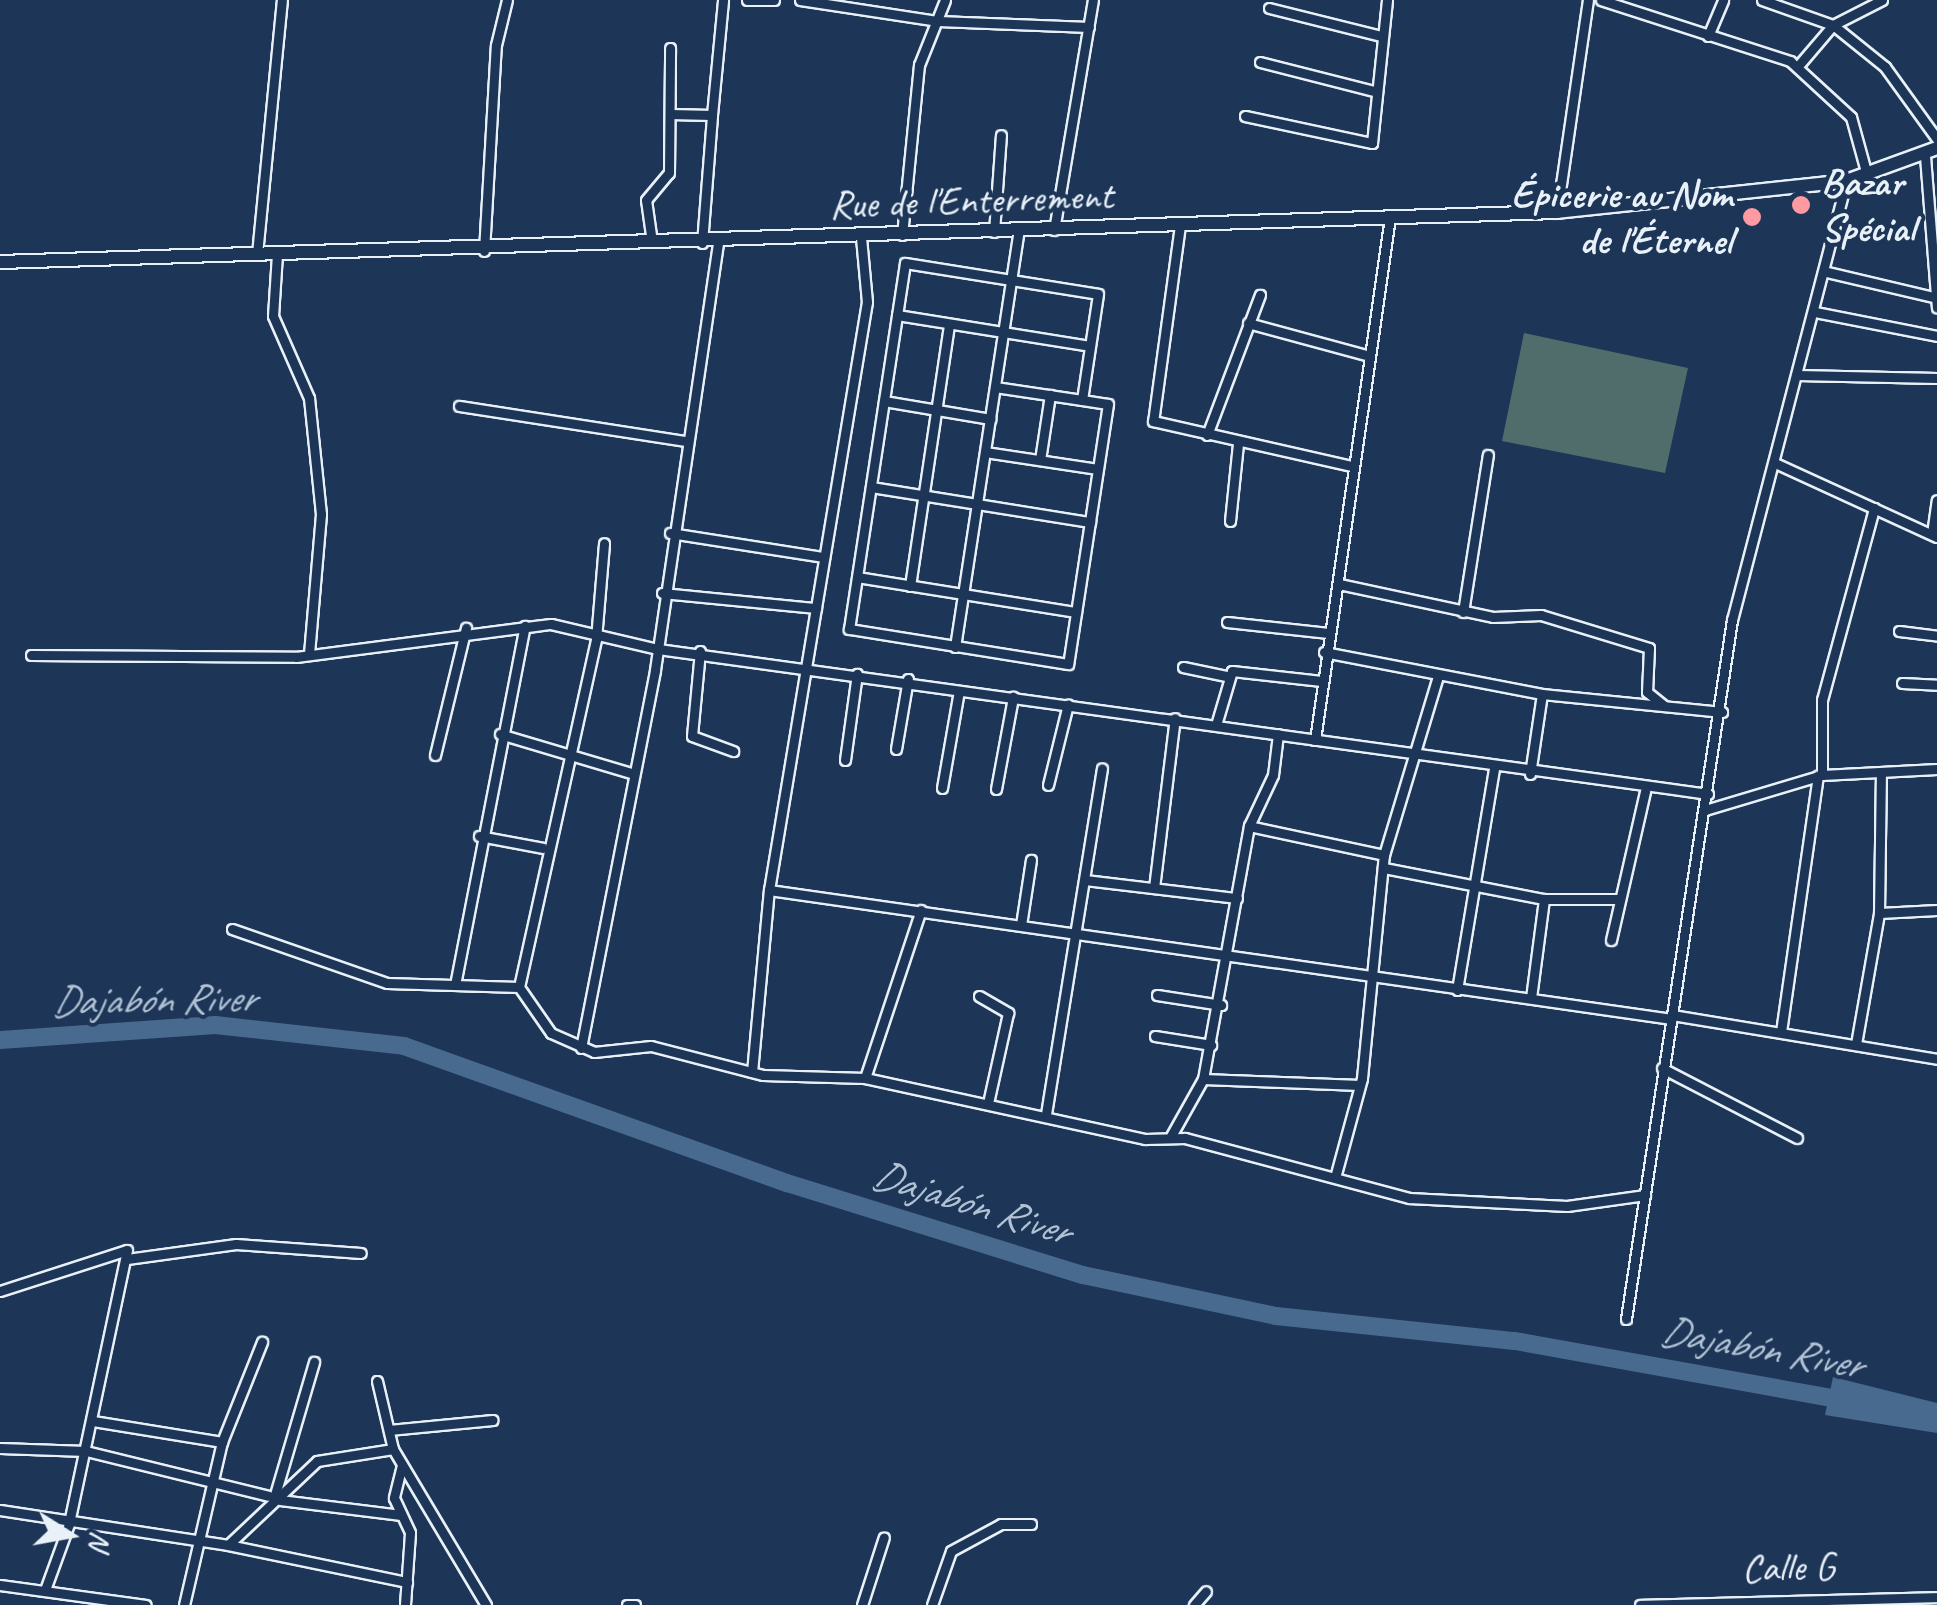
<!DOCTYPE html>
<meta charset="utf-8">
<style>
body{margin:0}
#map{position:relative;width:1937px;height:1605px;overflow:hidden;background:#1d3557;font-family:Caveat,sans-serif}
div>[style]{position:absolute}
.green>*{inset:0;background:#516d6b}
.water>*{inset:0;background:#476a8e}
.river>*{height:18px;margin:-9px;padding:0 9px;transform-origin:9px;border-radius:9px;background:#476a8e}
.roads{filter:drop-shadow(2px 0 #e8f1f8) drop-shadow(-2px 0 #e8f1f8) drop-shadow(0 2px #e8f1f8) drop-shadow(0 -2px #e8f1f8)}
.street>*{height:9px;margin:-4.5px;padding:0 4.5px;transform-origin:4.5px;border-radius:4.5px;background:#1d3557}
.secondary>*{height:12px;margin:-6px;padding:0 6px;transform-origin:6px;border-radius:6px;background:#1d3557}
.dots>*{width:28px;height:28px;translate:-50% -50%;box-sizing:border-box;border:5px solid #1d3557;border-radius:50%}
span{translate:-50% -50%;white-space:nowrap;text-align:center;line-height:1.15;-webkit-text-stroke:8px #1d3557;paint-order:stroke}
.poi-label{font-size:40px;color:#e8f1f8;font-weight:700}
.left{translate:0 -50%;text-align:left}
.right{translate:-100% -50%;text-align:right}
.street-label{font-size:40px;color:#e8f1f8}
.water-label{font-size:42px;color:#b0c2d3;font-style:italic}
.north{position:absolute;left:20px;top:1485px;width:100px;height:100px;-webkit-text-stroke:8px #1d3557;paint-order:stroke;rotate:101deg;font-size:28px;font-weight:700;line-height:40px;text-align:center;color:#e8f1f8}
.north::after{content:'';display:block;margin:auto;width:35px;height:45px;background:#e8f1f8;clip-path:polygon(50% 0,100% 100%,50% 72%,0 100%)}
</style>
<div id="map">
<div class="green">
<div style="clip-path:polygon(1524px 333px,1688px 368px,1665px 473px,1502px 441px)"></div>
</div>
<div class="water">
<div style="clip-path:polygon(1833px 1377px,1937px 1403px,1937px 1433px,1825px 1415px)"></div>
</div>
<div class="river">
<div style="left:0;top:1040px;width:216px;rotate:-4deg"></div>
<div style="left:215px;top:1025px;width:190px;rotate:6.3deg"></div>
<div style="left:404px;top:1046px;width:407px;rotate:19.7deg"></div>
<div style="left:787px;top:1183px;width:310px;rotate:17.3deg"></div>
<div style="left:1083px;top:1275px;width:197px;rotate:12deg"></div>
<div style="left:1276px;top:1316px;width:240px;rotate:6deg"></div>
<div style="left:1515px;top:1341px;width:338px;rotate:10.2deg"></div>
</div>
<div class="roads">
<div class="street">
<div style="left:747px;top:0;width:27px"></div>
<div style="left:800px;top:0;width:140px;rotate:8.7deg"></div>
<div style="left:938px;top:21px;width:151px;rotate:2.3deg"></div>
<div style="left:1601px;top:0;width:199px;rotate:17.9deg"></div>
<div style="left:1790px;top:61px;width:83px;rotate:42.6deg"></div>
<div style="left:1851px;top:117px;width:60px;rotate:74.6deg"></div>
<div style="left:1762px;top:0;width:75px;rotate:19.4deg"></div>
<div style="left:1833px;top:25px;width:67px;rotate:38.9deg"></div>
<div style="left:1885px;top:67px;width:89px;rotate:54.2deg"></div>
<div style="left:1269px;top:8px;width:115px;rotate:14deg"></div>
<div style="left:1708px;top:36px;width:39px;rotate:-67deg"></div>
<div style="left:1260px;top:62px;width:118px;rotate:14.3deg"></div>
<div style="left:1798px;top:66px;width:54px;rotate:-49.5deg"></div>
<div style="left:1833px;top:25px;width:55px;rotate:-27deg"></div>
<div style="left:670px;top:114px;width:42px;rotate:1.4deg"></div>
<div style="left:712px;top:115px;width:116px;rotate:-84.5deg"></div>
<div style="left:1245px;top:116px;width:130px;rotate:12deg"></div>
<div style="left:1372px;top:143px;width:144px;rotate:-84deg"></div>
<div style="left:1925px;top:156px;width:152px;rotate:85.5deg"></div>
<div style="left:1557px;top:212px;width:214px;rotate:-81.7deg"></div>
<div style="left:1180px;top:225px;width:198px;rotate:97.8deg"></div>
<div style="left:1153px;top:421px;width:203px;rotate:12.8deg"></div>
<div style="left:1054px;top:230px;width:233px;rotate:-80.4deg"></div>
<div style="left:994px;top:232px;width:97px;rotate:-85.9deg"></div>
<div style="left:902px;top:235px;width:171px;rotate:-84.3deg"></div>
<div style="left:919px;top:65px;width:70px;rotate:-68.2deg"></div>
<div style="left:652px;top:242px;width:42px;rotate:-98.1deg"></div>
<div style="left:646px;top:200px;width:35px;rotate:-50deg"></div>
<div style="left:669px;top:173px;width:125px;rotate:-89.5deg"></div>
<div style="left:702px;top:243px;width:128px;rotate:-85.5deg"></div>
<div style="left:484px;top:251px;width:206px;rotate:-86.7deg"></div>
<div style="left:496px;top:45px;width:46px;rotate:-76.3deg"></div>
<div style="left:257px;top:254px;width:255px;rotate:-84.4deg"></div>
<div style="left:277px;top:254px;width:62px;rotate:93.7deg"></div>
<div style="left:273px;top:316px;width:90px;rotate:66.3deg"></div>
<div style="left:309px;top:398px;width:117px;rotate:84.1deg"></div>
<div style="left:321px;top:514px;width:141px;rotate:94.9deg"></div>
<div style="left:1827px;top:272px;width:113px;rotate:13.3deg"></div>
<div style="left:1815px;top:312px;width:124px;rotate:11.1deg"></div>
<div style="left:897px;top:315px;width:195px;rotate:9.1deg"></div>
<div style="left:1248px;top:323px;width:122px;rotate:15.2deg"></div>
<div style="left:1797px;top:375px;width:140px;rotate:1.2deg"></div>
<div style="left:995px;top:387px;width:88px;rotate:8.5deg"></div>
<div style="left:1082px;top:400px;width:26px;rotate:9deg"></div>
<div style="left:1108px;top:404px;width:263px;rotate:98.7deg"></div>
<div style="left:1068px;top:664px;width:222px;rotate:-170.9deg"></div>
<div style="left:849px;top:629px;width:370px;rotate:-81.3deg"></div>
<div style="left:905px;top:263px;width:195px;rotate:9.1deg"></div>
<div style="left:1098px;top:294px;width:107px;rotate:98.6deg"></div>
<div style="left:884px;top:401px;width:108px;rotate:9.6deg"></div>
<div style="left:459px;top:406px;width:230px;rotate:8.8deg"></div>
<div style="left:1207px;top:435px;width:150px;rotate:-69.3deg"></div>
<div style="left:985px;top:452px;width:114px;rotate:8.6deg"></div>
<div style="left:1040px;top:460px;width:66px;rotate:-81.3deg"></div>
<div style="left:1775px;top:463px;width:178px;rotate:24.6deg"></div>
<div style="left:871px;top:487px;width:222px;rotate:9.1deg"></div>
<div style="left:1230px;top:521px;width:78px;rotate:-84.1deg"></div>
<div style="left:670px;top:533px;width:156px;rotate:8.9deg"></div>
<div style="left:1932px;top:534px;width:34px;rotate:-82deg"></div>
<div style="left:857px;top:577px;width:222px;rotate:9.1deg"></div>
<div style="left:1339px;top:584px;width:157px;rotate:12.1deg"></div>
<div style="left:1493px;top:617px;width:48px;rotate:-2.4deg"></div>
<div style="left:1541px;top:615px;width:113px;rotate:17deg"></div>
<div style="left:1649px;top:648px;width:44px;rotate:92.6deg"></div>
<div style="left:1647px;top:692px;width:22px;rotate:39deg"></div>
<div style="left:910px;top:586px;width:264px;rotate:-81.5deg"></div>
<div style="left:662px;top:593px;width:155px;rotate:5.6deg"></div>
<div style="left:1463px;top:612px;width:159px;rotate:-81deg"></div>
<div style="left:1227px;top:622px;width:102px;rotate:6.2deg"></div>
<div style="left:1899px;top:631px;width:38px;rotate:7deg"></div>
<div style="left:955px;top:647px;width:422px;rotate:-81.3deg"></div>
<div style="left:700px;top:651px;width:85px;rotate:95.4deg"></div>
<div style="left:692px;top:736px;width:44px;rotate:20.1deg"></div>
<div style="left:1324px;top:652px;width:222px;rotate:10.9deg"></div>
<div style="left:31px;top:655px;width:265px;rotate:0.4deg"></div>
<div style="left:296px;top:657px;width:257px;rotate:-7.4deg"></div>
<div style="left:551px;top:624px;width:110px;rotate:13.2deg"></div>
<div style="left:658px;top:649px;width:1060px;rotate:7.86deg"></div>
<div style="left:1183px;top:667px;width:44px;rotate:11.8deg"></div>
<div style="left:1902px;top:683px;width:35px;rotate:3deg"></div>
<div style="left:1216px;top:725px;width:56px;rotate:-73.5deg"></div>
<div style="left:1232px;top:671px;width:90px;rotate:6.4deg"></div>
<div style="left:500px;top:734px;width:137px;rotate:16.6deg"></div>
<div style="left:1315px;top:740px;width:528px;rotate:-81.84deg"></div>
<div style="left:896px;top:749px;width:71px;rotate:-80.3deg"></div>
<div style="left:435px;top:755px;width:131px;rotate:-76.3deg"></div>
<div style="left:845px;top:760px;width:87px;rotate:-82.1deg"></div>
<div style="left:1530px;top:774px;width:81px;rotate:-81.5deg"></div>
<div style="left:1542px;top:694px;width:181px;rotate:5.7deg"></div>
<div style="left:1822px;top:775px;width:75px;rotate:-90deg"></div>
<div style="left:1822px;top:700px;width:199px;rotate:-74.8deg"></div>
<div style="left:1048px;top:785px;width:83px;rotate:-76.1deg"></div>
<div style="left:942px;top:788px;width:98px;rotate:-80.1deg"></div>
<div style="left:996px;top:789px;width:94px;rotate:-79.5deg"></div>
<div style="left:1705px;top:810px;width:122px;rotate:-16.7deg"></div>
<div style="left:1822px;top:775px;width:115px;rotate:-3deg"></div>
<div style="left:1249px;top:826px;width:138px;rotate:12.1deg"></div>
<div style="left:479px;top:836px;width:65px;rotate:10.6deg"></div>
<div style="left:1384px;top:868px;width:163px;rotate:11deg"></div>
<div style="left:1544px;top:899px;width:75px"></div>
<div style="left:1085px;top:880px;width:153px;rotate:6.8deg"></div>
<div style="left:1154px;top:888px;width:171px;rotate:-83deg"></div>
<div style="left:769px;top:890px;width:912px;rotate:8.13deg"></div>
<div style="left:1879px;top:913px;width:58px;rotate:-3deg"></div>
<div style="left:1021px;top:925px;width:66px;rotate:-81.3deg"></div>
<div style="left:232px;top:929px;width:164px;rotate:19.2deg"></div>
<div style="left:387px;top:983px;width:132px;rotate:1.7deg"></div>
<div style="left:519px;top:987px;width:56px;rotate:55.2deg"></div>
<div style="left:551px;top:1033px;width:47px;rotate:23.8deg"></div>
<div style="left:594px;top:1052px;width:57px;rotate:-6deg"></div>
<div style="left:651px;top:1046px;width:116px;rotate:14.5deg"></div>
<div style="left:763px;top:1075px;width:102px;rotate:1.7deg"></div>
<div style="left:865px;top:1078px;width:287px;rotate:12.3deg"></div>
<div style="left:1145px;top:1139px;width:40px;rotate:-1.4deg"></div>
<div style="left:1185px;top:1138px;width:232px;rotate:15deg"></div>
<div style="left:1409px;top:1198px;width:158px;rotate:2.9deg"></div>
<div style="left:1567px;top:1206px;width:79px;rotate:-8deg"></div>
<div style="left:1611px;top:940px;width:153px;rotate:-77.1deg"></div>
<div style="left:455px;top:985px;width:366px;rotate:-79deg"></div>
<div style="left:519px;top:987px;width:356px;rotate:-77.5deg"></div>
<div style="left:596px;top:639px;width:96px;rotate:-85.2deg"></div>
<div style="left:1457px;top:990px;width:225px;rotate:-80.5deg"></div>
<div style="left:1157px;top:995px;width:65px;rotate:8.9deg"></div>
<div style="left:979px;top:996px;width:34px;rotate:30deg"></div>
<div style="left:1008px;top:1013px;width:92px;rotate:102.5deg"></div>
<div style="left:1531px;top:998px;width:100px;rotate:-82.5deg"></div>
<div style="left:1672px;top:1015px;width:269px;rotate:9.4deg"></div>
<div style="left:1781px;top:1032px;width:259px;rotate:-81.8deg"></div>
<div style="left:1155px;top:1036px;width:57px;rotate:9.1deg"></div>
<div style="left:1856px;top:1044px;width:133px;rotate:-80deg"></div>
<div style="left:1879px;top:913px;width:139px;rotate:-89.2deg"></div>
<div style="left:581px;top:1048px;width:385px;rotate:-78.9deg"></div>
<div style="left:655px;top:670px;width:433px;rotate:-81.6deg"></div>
<div style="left:1662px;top:1068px;width:152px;rotate:27.4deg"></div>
<div style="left:752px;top:1072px;width:183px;rotate:-84.7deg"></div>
<div style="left:769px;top:890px;width:596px;rotate:-80.54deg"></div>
<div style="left:867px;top:302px;width:65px;rotate:-95.3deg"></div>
<div style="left:865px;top:1078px;width:177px;rotate:-71.6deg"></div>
<div style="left:1203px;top:1079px;width:157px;rotate:2.2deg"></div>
<div style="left:1046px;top:1114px;width:350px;rotate:-80.8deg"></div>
<div style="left:1171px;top:1136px;width:65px;rotate:-60.7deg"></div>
<div style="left:1203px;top:1079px;width:257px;rotate:-79.7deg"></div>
<div style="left:1249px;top:826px;width:56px;rotate:-64.8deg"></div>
<div style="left:1273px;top:775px;width:41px;rotate:-83deg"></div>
<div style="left:1336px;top:1174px;width:99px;rotate:-74.8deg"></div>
<div style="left:1362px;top:1078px;width:224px;rotate:-84.4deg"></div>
<div style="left:1384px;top:855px;width:184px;rotate:-73.2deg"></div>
<div style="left:127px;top:1259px;width:110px;rotate:-7.8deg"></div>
<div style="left:236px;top:1244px;width:125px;rotate:4.1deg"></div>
<div style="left:0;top:1291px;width:133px;rotate:-17.9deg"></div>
<div style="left:127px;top:1250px;width:280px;rotate:102deg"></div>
<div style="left:69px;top:1524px;width:70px;rotate:110deg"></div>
<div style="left:1626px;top:1319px;width:707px;rotate:-81.38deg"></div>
<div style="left:1732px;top:620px;width:454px;rotate:-75.4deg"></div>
<div style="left:377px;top:1381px;width:70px;rotate:76.8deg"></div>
<div style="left:393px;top:1449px;width:182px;rotate:59.2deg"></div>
<div style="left:93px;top:1421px;width:131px;rotate:9.2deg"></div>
<div style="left:389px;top:1430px;width:104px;rotate:-5.5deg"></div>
<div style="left:0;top:1448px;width:86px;rotate:2deg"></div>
<div style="left:86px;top:1451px;width:188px;rotate:13.8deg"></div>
<div style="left:402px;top:1465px;width:34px;rotate:104deg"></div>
<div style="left:394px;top:1498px;width:38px;rotate:65deg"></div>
<div style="left:410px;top:1533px;width:72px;rotate:94deg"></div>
<div style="left:274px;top:1498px;width:142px;rotate:-73.6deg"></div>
<div style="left:280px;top:1500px;width:122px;rotate:7.1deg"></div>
<div style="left:0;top:1510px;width:231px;rotate:8.7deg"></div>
<div style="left:228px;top:1545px;width:122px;rotate:-43.3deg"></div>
<div style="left:317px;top:1461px;width:77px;rotate:-9deg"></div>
<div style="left:228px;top:1545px;width:183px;rotate:11.7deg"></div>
<div style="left:0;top:1585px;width:147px;rotate:7.8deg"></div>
<div style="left:184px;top:1605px;width:167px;rotate:-76.9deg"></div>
<div style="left:222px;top:1442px;width:108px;rotate:-68.2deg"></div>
<div style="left:627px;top:1605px;width:8px"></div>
<div style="left:862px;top:1605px;width:71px;rotate:-72.1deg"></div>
<div style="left:932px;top:1605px;width:57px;rotate:-70.6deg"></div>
<div style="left:951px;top:1551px;width:57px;rotate:-28.4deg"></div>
<div style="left:1001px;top:1524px;width:30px"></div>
<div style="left:1194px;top:1605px;width:18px;rotate:-49deg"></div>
<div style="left:1640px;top:1605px;width:297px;rotate:-1.5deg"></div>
</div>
<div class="secondary">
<div style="left:0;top:262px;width:1558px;rotate:-1.84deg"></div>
<div style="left:1557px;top:212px;width:291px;rotate:-6.1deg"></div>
<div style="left:1846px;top:181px;width:97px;rotate:-19.9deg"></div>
</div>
</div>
<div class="dots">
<div style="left:1801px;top:205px;background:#ff9aa2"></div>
<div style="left:1752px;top:217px;background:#ff9aa2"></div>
</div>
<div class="poi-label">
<span class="left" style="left:1821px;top:205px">Bazar<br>Spécial</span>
<span class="right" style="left:1732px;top:217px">Épicerie au Nom<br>de l'Éternel</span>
</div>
<div class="street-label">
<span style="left:971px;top:200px;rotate:-2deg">Rue de l'Enterrement</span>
<span style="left:1788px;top:1567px;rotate:-1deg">Calle G</span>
</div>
<div class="water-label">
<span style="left:153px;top:1000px;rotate:-1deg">Dajabón River</span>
<span style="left:971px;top:1203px;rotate:17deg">Dajabón River</span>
<span style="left:1761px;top:1348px;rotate:10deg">Dajabón River</span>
</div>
<div class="north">N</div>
</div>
